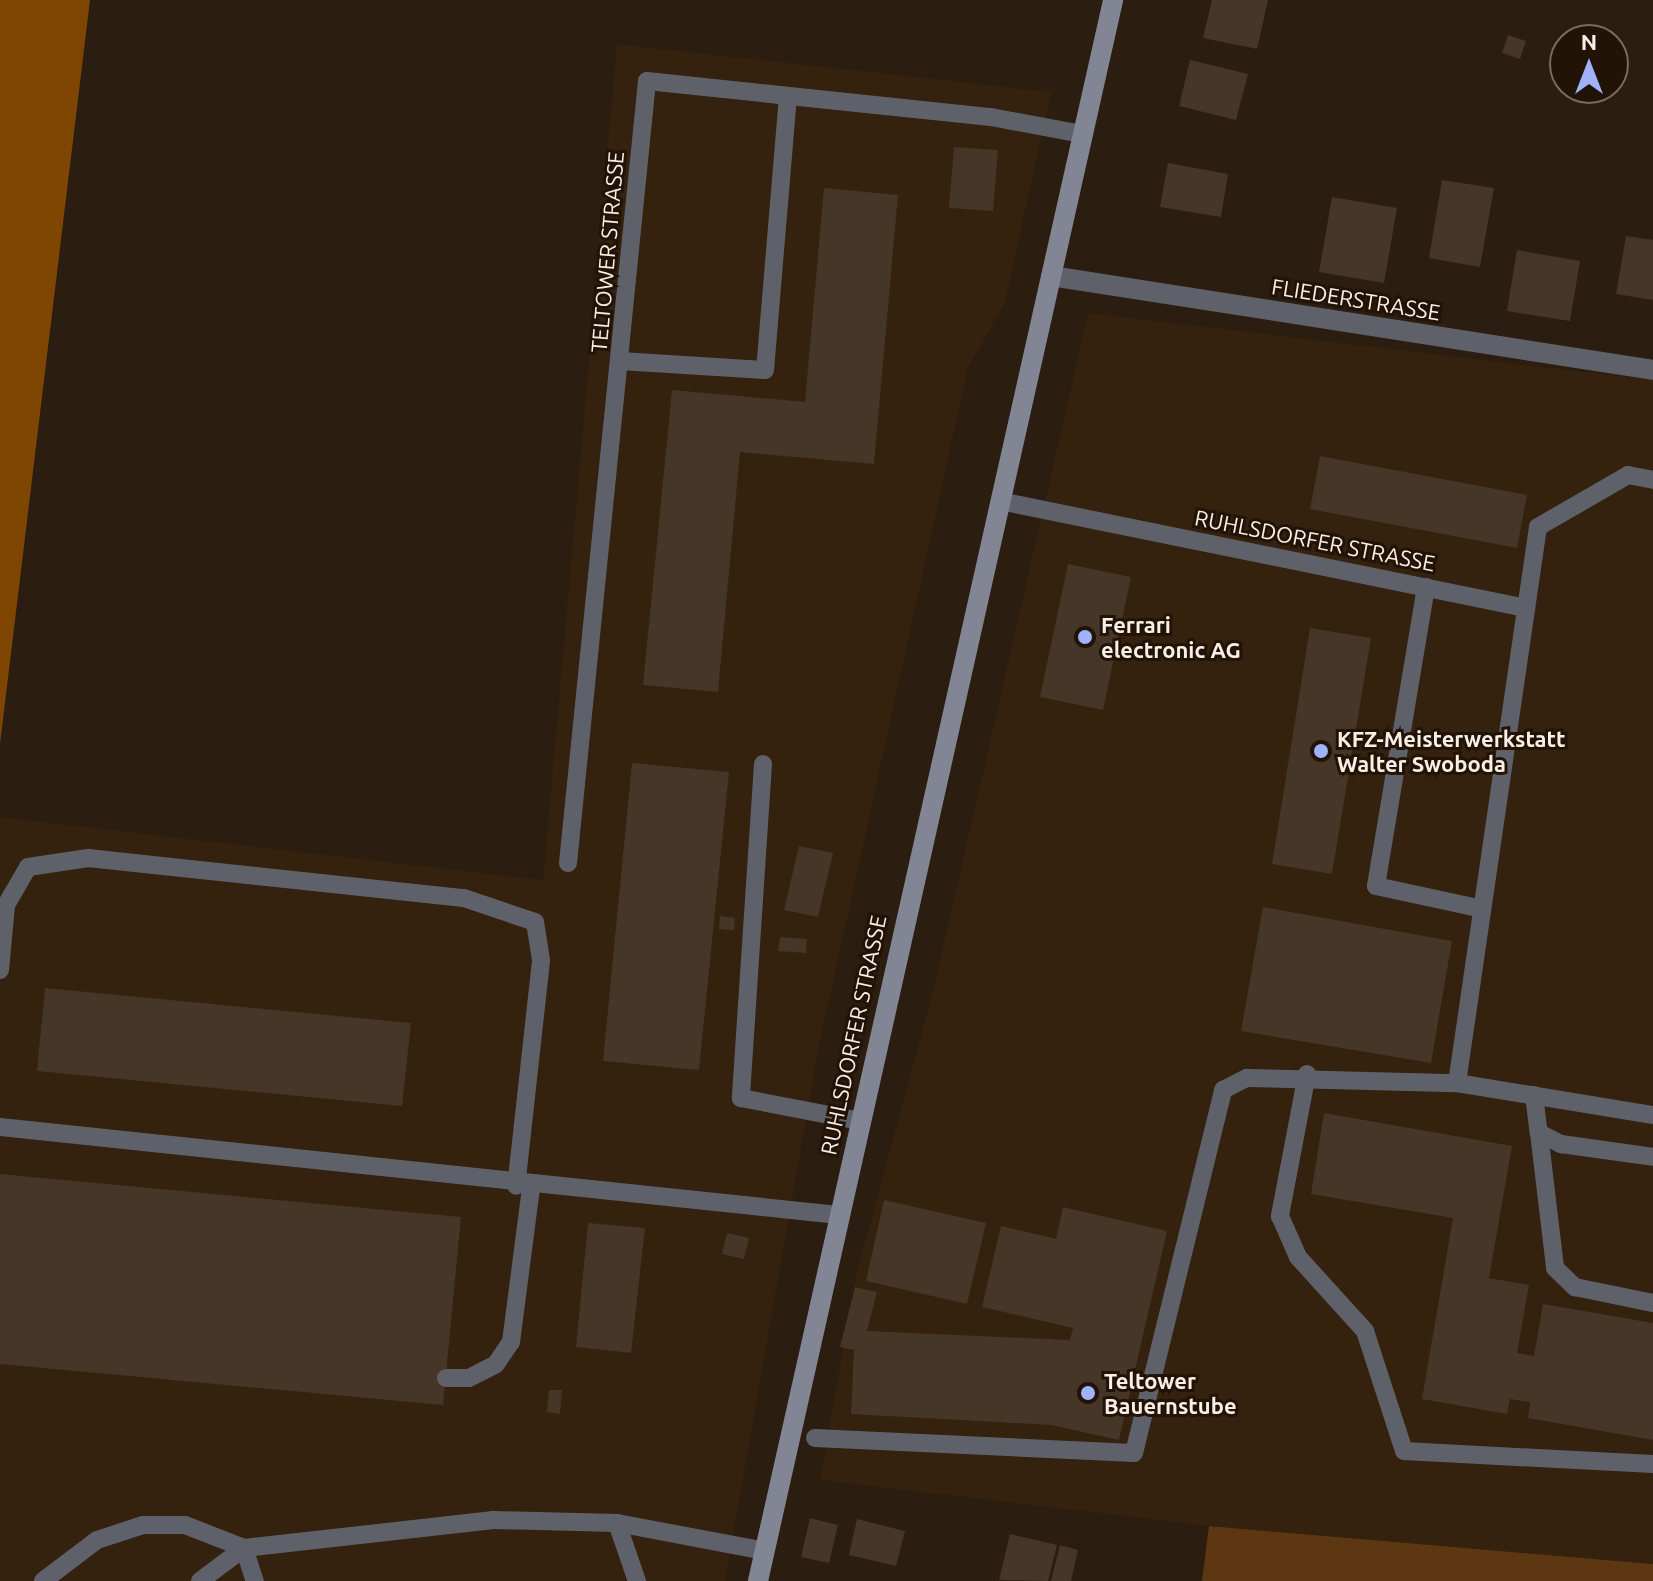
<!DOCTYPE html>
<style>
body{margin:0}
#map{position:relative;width:1653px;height:1581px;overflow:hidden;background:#2b1d0f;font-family:Ubuntu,sans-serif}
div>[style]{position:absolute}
.built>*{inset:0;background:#34210e}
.green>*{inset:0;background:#5c3712}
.forest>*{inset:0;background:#7e4600}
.building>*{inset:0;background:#463628}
.lane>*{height:18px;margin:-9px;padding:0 9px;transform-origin:9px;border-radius:9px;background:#5f616a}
.street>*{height:20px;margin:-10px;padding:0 10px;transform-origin:10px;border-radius:10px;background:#5f616a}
.secondary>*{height:20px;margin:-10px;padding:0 10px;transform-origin:10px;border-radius:10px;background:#828694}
.dots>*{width:22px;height:22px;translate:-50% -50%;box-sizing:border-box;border:4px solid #221307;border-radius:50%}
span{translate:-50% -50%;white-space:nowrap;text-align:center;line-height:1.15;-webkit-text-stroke:6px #221307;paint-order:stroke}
.street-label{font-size:22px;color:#faefe6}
.poi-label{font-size:22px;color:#faefe6;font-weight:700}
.left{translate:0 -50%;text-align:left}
.north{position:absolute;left:1549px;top:24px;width:80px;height:80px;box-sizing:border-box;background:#221307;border:2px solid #786b60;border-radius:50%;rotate:0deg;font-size:22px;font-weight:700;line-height:32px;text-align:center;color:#faefe6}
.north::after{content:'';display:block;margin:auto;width:28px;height:36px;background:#a1b2fd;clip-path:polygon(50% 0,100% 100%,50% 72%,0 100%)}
</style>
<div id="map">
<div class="built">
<div style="clip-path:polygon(617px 44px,1051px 92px,1005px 303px,968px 368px,819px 1046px,725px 1581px,0 1581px,0 817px,543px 880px)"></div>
<div style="clip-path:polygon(1088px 313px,1653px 380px,1653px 1564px,1209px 1526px,820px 1480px,857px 1272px,933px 991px)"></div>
</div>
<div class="green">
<div style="clip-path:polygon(1209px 1526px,1653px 1564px,1653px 1581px,1202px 1581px)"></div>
</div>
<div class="forest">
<div style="clip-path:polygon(0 0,90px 0,0 744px)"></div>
</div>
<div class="building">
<div style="clip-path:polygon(1212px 0,1268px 0,1257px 49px,1203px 38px)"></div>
<div style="clip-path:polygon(1508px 35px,1526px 41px,1520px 59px,1502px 53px)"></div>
<div style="clip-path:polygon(1190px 60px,1248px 74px,1236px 120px,1179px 106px)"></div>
<div style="clip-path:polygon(954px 147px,998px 150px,993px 211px,949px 208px)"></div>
<div style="clip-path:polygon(1168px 163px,1228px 174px,1221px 217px,1160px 207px)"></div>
<div style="clip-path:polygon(1442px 180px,1494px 188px,1480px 267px,1429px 258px)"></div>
<div style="clip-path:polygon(824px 188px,898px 195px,874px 464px,740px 452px,718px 692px,643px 685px,672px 390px,805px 402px)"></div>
<div style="clip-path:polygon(1332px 197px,1397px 208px,1384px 283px,1319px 272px)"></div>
<div style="clip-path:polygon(1626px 236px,1653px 240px,1653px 300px,1616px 294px)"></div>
<div style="clip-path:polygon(1517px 250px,1580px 261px,1570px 321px,1507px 311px)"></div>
<div style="clip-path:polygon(1320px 456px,1527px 495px,1517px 548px,1310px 509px)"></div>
<div style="clip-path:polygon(1068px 564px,1131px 577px,1103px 710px,1040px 697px)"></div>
<div style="clip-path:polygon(1310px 628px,1371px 638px,1332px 874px,1272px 864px)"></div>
<div style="clip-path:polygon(632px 763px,729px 772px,699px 1070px,603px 1061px)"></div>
<div style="clip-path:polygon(799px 846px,833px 853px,818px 917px,784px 910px)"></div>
<div style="clip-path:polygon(1263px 907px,1452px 941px,1431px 1063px,1241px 1031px)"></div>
<div style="clip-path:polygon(720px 916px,735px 918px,734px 930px,719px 929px)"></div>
<div style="clip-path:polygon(780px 937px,807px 939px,806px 953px,778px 951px)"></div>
<div style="clip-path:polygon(45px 988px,411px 1023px,402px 1106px,37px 1071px)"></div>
<div style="clip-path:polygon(1324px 1113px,1512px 1146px,1489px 1278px,1529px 1285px,1517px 1353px,1534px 1356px,1543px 1304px,1653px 1323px,1653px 1440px,1528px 1418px,1530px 1402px,1510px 1399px,1507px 1414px,1422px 1399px,1453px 1218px,1311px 1194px)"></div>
<div style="clip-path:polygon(0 1174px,461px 1217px,443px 1405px,0 1364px)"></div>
<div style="clip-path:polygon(884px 1200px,986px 1223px,967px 1304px,866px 1281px)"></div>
<div style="clip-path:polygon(1063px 1207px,1167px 1231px,1119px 1440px,1051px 1425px,851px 1414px,854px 1350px,840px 1347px,855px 1287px,877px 1292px,867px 1331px,1070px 1340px,1073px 1328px,982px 1307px,1001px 1226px,1056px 1239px)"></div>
<div style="clip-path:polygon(588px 1223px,645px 1228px,631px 1353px,576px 1347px)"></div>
<div style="clip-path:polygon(727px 1233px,749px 1238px,744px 1259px,722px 1254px)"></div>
<div style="clip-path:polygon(549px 1390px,562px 1390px,560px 1414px,547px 1412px)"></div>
<div style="clip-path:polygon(810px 1518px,838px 1525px,829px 1563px,801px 1557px)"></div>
<div style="clip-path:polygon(857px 1519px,905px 1531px,896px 1566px,849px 1555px)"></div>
<div style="clip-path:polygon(1010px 1534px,1057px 1545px,1048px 1581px,999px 1580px)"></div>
<div style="clip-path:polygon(1060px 1545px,1078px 1550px,1071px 1581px,1051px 1581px)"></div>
</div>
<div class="lane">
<div style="left:621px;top:361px;width:144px;rotate:3.6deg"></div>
<div style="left:765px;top:370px;width:275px;rotate:-85.2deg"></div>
<div style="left:1000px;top:501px;width:537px;rotate:11.5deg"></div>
<div style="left:1426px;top:587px;width:303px;rotate:99.5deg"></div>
<div style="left:1376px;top:886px;width:108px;rotate:12.2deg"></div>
<div style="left:763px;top:764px;width:335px;rotate:93.8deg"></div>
<div style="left:741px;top:1098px;width:121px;rotate:10.9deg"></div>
<div style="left:568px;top:863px;width:786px;rotate:-84.23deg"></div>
<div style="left:647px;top:81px;width:346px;rotate:6deg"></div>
<div style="left:991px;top:117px;width:93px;rotate:10.6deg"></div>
<div style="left:0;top:970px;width:65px;rotate:-84.7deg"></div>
<div style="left:6px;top:905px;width:44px;rotate:-59.9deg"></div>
<div style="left:28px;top:867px;width:61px;rotate:-8.5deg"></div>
<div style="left:88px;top:858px;width:378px;rotate:6.1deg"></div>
<div style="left:464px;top:898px;width:75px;rotate:18.7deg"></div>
<div style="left:535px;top:922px;width:39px;rotate:81deg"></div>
<div style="left:541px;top:961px;width:226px;rotate:96.3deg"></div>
<div style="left:1307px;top:1074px;width:145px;rotate:100.8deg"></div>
<div style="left:1280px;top:1216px;width:45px;rotate:66.3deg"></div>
<div style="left:1298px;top:1257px;width:100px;rotate:47.8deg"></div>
<div style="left:1365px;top:1331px;width:126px;rotate:72deg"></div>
<div style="left:1404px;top:1451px;width:249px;rotate:3deg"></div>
<div style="left:1457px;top:1083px;width:562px;rotate:-81.71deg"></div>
<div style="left:1538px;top:527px;width:104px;rotate:-30deg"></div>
<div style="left:1628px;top:475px;width:25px;rotate:11deg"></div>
<div style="left:1534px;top:1095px;width:38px;rotate:83deg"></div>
<div style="left:1539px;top:1133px;width:25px;rotate:27deg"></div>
<div style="left:1561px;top:1144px;width:93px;rotate:8deg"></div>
<div style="left:0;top:1127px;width:843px;rotate:5.99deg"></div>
<div style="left:1539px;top:1133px;width:136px;rotate:83.2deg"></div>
<div style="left:1555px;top:1268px;width:28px;rotate:44deg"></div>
<div style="left:1575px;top:1287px;width:80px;rotate:11.6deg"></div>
<div style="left:446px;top:1378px;width:23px"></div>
<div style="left:469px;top:1378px;width:30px;rotate:-27deg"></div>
<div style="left:496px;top:1364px;width:27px;rotate:-56deg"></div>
<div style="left:511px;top:1342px;width:155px;rotate:-82.6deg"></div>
<div style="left:815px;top:1438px;width:319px;rotate:2.7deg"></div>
<div style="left:1134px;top:1453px;width:374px;rotate:-76.2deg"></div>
<div style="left:1223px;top:1090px;width:27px;rotate:-27deg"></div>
<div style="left:1247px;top:1078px;width:210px;rotate:1.4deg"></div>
<div style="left:1457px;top:1083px;width:199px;rotate:9.3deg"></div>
<div style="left:617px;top:1523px;width:61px;rotate:71deg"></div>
<div style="left:43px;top:1581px;width:68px;rotate:-37.2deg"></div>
<div style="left:97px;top:1540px;width:48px;rotate:-18.1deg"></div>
<div style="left:143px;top:1525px;width:42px"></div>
<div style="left:185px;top:1525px;width:63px;rotate:21.3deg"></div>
<div style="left:244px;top:1548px;width:251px;rotate:-6.4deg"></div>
<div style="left:493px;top:1520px;width:124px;rotate:1.4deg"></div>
<div style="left:617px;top:1523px;width:151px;rotate:10.7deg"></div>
<div style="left:200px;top:1581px;width:55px;rotate:-36.9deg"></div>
<div style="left:244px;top:1548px;width:35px;rotate:72deg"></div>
</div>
<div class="street">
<div style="left:1051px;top:276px;width:609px;rotate:8.87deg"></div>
</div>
<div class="secondary">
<div style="left:758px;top:1581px;width:1620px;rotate:-77.34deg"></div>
</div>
<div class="dots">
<div style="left:1085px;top:637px;background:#a1b2fd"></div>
<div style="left:1321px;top:751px;background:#a1b2fd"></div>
<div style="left:1088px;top:1393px;background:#a1b2fd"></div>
</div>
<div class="street-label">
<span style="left:607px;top:252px;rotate:-85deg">TELTOWER STRASSE</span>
<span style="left:1356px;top:299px;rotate:9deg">FLIEDERSTRASSE</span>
<span style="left:1315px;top:540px;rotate:11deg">RUHLSDORFER STRASSE</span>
<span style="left:853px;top:1035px;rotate:-78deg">RUHLSDORFER STRASSE</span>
</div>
<div class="poi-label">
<span class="left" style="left:1101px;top:637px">Ferrari<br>electronic AG</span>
<span class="left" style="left:1337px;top:751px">KFZ-Meisterwerkstatt<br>Walter Swoboda</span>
<span class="left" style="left:1104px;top:1393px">Teltower<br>Bauernstube</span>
</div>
<div class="north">N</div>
</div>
